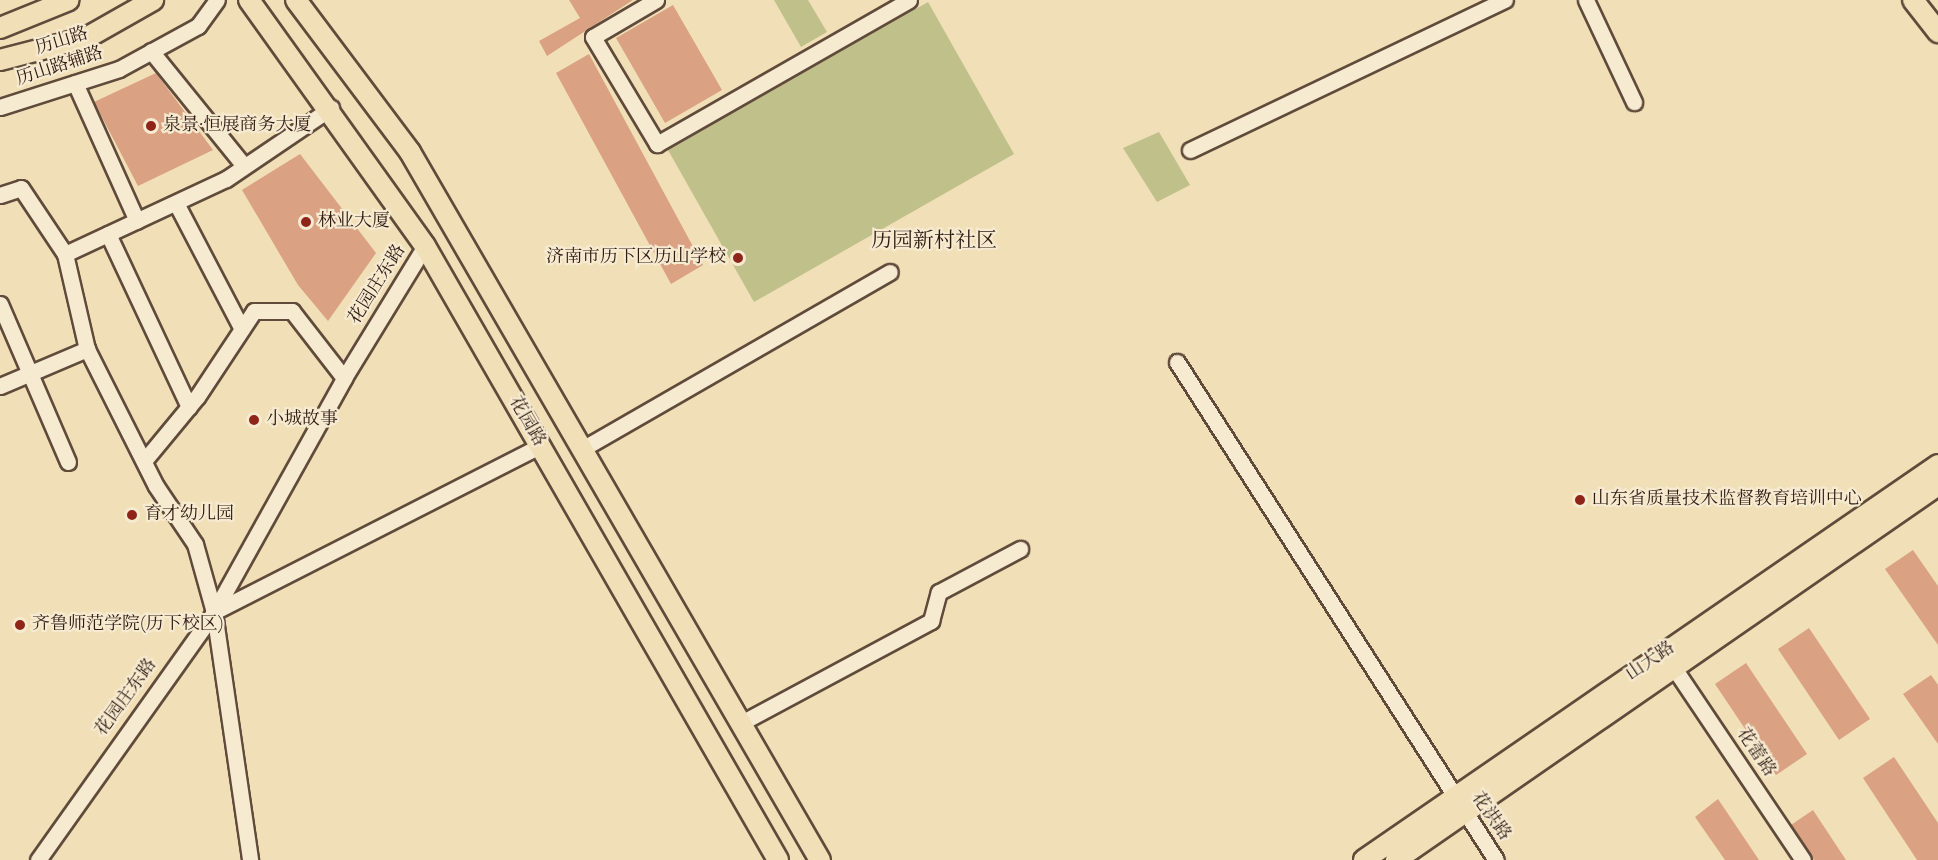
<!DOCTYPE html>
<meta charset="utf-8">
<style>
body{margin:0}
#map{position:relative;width:1938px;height:860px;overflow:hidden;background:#f1dfb7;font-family:"Sorts Mill Goudy","Noto Serif SC",serif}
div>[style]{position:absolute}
.green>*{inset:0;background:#c0c08a}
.building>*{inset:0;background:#daa183}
.roads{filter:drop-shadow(2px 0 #604b3b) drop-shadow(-2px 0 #604b3b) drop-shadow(0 2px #604b3b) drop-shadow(0 -2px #604b3b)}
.minor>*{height:15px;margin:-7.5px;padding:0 7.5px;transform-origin:7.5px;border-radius:7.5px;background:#f6ead0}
.major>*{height:20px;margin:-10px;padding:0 10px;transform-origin:10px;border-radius:10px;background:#f1dfb7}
.dots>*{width:16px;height:16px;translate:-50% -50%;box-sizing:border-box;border:3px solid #f6ead0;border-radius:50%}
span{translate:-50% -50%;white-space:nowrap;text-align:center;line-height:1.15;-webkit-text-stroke:4.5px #f6ead0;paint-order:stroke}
.street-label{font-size:18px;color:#2f1a12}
.poi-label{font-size:18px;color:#2f1a12}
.left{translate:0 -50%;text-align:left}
.right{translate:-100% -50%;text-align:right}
.quarter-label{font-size:21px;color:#2f1a12}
</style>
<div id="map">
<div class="green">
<div style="clip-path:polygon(774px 0,808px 0,827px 32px,801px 47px)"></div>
<div style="clip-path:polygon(928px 2px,1014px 154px,754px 302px,668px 150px)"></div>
<div style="clip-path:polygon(1159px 132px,1190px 185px,1157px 202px,1123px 148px)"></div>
</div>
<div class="building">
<div style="clip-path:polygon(569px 0,633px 0,547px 56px,539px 41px,580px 18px)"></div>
<div style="clip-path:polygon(673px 5px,722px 90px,665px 123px,616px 38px)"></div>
<div style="clip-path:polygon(589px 54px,703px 265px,671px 284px,556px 73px)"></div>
<div style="clip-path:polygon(156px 73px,213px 150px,138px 186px,94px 102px)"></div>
<div style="clip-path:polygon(300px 154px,376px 253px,328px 321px,298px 285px,242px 190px)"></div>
<div style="clip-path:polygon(1913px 550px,1938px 586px,1938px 645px,1885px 569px)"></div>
<div style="clip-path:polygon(1809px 628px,1870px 719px,1839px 740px,1778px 649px)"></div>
<div style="clip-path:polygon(1746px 663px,1807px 754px,1776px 775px,1715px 684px)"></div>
<div style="clip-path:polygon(1931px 675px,1938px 685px,1938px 744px,1903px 694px)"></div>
<div style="clip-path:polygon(1894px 757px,1938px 823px,1938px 860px,1917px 860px,1863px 778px)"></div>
<div style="clip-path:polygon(1718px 799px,1759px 860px,1725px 860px,1695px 817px)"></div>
<div style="clip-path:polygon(1813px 810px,1846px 860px,1814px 860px,1791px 825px)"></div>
</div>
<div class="roads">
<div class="minor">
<div style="left:656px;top:0;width:73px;rotate:149.6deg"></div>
<div style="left:593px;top:37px;width:125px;rotate:59.1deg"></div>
<div style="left:657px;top:144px;width:290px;rotate:-29.7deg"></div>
<div style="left:1586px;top:0;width:113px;rotate:64.8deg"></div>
<div style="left:151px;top:51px;width:148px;rotate:51deg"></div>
<div style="left:75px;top:83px;width:151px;rotate:65.8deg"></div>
<div style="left:0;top:107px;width:125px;rotate:-17.7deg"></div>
<div style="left:119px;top:69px;width:90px;rotate:-28.6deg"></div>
<div style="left:198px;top:26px;width:32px;rotate:-54deg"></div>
<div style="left:1190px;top:150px;width:349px;rotate:-25.5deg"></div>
<div style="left:0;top:195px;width:22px;rotate:-18deg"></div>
<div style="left:21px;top:188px;width:79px;rotate:56.3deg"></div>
<div style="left:65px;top:254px;width:178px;rotate:-25deg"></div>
<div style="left:226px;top:179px;width:127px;rotate:-34.1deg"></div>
<div style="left:176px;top:203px;width:142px;rotate:62.4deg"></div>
<div style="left:108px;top:234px;width:191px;rotate:64.9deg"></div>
<div style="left:65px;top:254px;width:98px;rotate:77deg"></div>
<div style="left:0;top:304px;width:172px;rotate:66.7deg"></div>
<div style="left:1177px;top:362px;width:591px;rotate:57.36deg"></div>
<div style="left:0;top:386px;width:95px;rotate:-23deg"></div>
<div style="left:87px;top:349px;width:153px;rotate:63.3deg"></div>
<div style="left:156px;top:486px;width:70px;rotate:56.1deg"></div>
<div style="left:195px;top:544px;width:71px;rotate:74.4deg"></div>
<div style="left:214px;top:612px;width:251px;rotate:81.7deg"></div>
<div style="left:582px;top:449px;width:355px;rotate:-29.9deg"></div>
<div style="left:144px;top:461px;width:83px;rotate:-50.4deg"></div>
<div style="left:197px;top:397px;width:103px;rotate:-56.5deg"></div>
<div style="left:254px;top:311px;width:38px"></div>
<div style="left:292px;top:311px;width:85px;rotate:52.2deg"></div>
<div style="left:214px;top:612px;width:366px;rotate:-27deg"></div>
<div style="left:1674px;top:668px;width:231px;rotate:56.1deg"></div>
<div style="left:741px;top:723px;width:216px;rotate:-28.2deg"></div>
<div style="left:931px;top:621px;width:30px;rotate:-75deg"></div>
<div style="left:939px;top:592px;width:92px;rotate:-28deg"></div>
<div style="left:38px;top:860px;width:304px;rotate:-54.6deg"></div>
<div style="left:214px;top:612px;width:268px;rotate:-60.9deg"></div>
<div style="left:344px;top:378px;width:155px;rotate:-58.5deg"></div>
</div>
<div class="major">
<div style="left:249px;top:0;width:302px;rotate:54.4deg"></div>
<div style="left:425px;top:246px;width:708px;rotate:60.1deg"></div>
<div style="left:296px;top:0;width:190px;rotate:53.1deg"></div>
<div style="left:410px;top:152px;width:818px;rotate:59.93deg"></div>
<div style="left:1913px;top:0;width:41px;rotate:52deg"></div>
<div style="left:0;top:28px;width:74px;rotate:-22.1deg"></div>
<div style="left:0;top:60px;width:91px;rotate:-14.6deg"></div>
<div style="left:88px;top:37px;width:75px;rotate:-29.6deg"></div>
<div style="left:1364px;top:860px;width:697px;rotate:-34.53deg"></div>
<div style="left:1396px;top:860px;width:659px;rotate:-34.68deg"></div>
</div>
</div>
<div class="dots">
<div style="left:151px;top:126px;background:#8f2418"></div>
<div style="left:306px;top:222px;background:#8f2418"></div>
<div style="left:738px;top:258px;background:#8f2418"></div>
<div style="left:254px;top:420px;background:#8f2418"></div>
<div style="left:1580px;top:500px;background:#8f2418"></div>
<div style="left:132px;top:515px;background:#8f2418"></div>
<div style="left:20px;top:625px;background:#8f2418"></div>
</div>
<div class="street-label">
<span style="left:62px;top:42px;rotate:-17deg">历山路</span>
<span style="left:60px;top:67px;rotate:-18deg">历山路辅路</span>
<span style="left:378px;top:285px;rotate:-58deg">花园庄东路</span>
<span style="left:526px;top:422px;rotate:60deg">花园路</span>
<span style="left:1651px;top:662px;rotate:-34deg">山大路</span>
<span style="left:127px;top:698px;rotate:-54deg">花园庄东路</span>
<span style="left:1755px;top:753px;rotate:56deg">花蕾路</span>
<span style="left:1490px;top:817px;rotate:55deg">花洪路</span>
</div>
<div class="poi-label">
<span class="left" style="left:163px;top:126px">泉景·恒展商务大厦</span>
<span class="left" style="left:318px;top:222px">林业大厦</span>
<span class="right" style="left:726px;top:258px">济南市历下区历山学校</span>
<span class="left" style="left:266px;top:420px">小城故事</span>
<span class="left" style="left:1592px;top:500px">山东省质量技术监督教育培训中心</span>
<span class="left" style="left:144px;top:515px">育才幼儿园</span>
<span class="left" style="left:32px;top:625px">齐鲁师范学院(历下校区)</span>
</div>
<div class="quarter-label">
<span style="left:934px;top:242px">历园新村社区</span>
</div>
</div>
